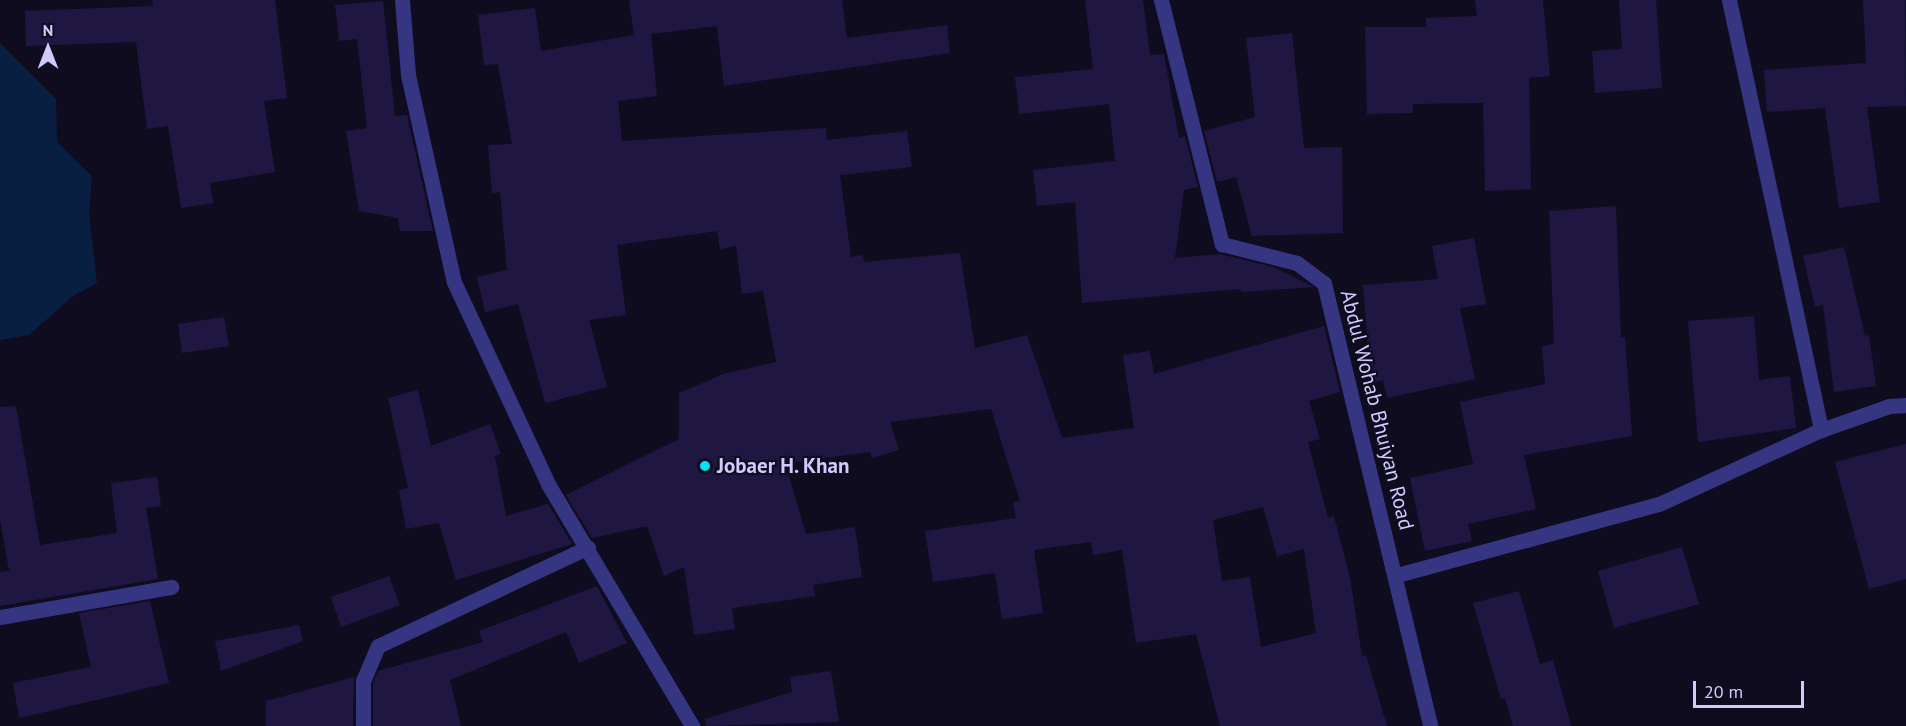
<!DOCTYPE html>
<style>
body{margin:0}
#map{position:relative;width:1906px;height:726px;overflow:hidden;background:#0f0c20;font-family:"PT Sans",sans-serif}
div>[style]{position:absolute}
.water>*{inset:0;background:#091f42}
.building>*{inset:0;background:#1f1742}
.minor>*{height:15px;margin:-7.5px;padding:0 7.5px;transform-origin:7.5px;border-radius:7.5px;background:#363581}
.dots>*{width:16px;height:16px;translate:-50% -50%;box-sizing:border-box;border:3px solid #0f0c20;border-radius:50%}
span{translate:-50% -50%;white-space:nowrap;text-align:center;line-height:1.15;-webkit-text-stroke:4.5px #0f0c20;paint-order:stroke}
.street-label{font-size:21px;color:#d0cbff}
.poi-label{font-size:21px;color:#d0cbff;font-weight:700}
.left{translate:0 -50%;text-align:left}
.north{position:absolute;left:18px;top:18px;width:60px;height:60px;-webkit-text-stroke:4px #0f0c20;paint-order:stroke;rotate:0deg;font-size:16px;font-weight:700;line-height:24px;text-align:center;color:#d0cbff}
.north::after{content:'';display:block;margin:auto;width:21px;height:27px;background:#d0cbff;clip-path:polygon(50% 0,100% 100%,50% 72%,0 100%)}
.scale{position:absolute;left:1693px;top:681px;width:111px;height:27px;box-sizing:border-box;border:3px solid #d0cbff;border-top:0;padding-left:8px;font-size:18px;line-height:21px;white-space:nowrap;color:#d0cbff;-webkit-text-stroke:4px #0f0c20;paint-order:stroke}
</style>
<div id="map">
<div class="water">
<div style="clip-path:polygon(0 43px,56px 99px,57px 142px,92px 176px,89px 215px,97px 283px,73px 296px,29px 335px,0 340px)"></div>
</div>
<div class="building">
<div style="clip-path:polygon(152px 0,275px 0,287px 98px,264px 101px,275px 172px,210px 183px,213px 203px,181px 208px,168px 126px,147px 129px,136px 42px,26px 46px,25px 11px,153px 6px)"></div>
<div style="clip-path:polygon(evenodd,629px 0,842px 0,847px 38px,947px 25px,950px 53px,724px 86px,717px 26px,651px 34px,657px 96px,618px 101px,622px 141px,826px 128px,827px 140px,907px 131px,912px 167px,840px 175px,851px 257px,863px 255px,864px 262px,960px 253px,975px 348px,1027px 335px,1062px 438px,1134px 428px,1123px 355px,1150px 351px,1154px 374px,1324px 326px,1340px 392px,1309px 401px,1320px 439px,1308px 442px,1328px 518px,1334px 516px,1350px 578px,1362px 656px,1366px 655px,1387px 726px,1220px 726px,1196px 634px,1136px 643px,1122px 550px,1093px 555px,1091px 542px,1034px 550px,1043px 613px,1002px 619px,995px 573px,933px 582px,925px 531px,1016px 518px,1013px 502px,1020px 501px,991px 409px,890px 422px,899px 450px,872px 458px,870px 452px,785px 463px,806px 534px,855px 527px,862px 577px,813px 585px,815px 596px,732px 608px,735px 629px,694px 635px,684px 567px,664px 576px,647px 526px,592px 538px,566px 495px,679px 439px,679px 393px,726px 373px,776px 362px,763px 291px,742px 294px,736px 246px,720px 249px,717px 231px,617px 245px,626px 315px,589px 320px,607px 387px,545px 403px,518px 304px,485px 312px,477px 277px,507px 270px,500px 192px,492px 193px,488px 145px,512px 144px,498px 64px,484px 65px,478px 15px,535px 8px,541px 51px,634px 35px,629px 0,1263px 507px,1277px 556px,1304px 549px,1316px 633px,1261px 647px,1250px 577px,1222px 581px,1213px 520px,1263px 507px)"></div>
<div style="clip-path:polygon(1085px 0,1143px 0,1150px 55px,1164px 54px,1179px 138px,1185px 136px,1198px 187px,1184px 190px,1175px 258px,1220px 254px,1273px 267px,1314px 287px,1243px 292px,1238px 289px,1082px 303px,1075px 202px,1037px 206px,1033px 170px,1115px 161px,1109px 104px,1019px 114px,1015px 77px,1093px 69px)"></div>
<div style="clip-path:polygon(1475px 0,1543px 0,1550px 76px,1529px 78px,1531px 189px,1485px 191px,1483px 103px,1413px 104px,1413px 113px,1367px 114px,1365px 27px,1426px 27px,1426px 18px,1477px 16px)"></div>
<div style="clip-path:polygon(1619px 0,1656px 0,1662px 88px,1595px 93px,1592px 51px,1622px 49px)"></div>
<div style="clip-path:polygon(1863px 0,1905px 0,1906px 106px,1867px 107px,1880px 202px,1839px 208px,1825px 108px,1767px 112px,1764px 70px,1866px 63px)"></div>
<div style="clip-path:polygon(383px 1px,395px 116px,407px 115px,433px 231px,400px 231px,398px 218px,359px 211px,346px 131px,367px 128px,357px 39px,339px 41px,335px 5px)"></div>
<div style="clip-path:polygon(1292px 33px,1304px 148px,1342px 147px,1343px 233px,1252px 236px,1236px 177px,1217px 182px,1204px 131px,1255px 117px,1246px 38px)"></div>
<div style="clip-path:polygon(1616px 206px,1621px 338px,1625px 337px,1632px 436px,1524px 455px,1536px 509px,1468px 524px,1472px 541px,1425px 551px,1410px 478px,1473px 464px,1460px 402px,1545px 384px,1542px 346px,1554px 344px,1549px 211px)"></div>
<div style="clip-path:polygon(1474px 238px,1486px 304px,1460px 308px,1475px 379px,1387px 398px,1383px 380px,1371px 383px,1363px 285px,1438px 279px,1432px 246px)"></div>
<div style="clip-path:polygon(1844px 247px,1865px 336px,1869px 335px,1876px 386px,1834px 392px,1823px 305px,1815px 307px,1803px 256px)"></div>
<div style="clip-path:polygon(1754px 316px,1759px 380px,1790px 376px,1796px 428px,1698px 442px,1688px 321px)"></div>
<div style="clip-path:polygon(224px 317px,229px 346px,182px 353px,178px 324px)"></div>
<div style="clip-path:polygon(418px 390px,431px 446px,490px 424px,501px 454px,495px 456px,506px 516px,548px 504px,572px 544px,456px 580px,439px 523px,406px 529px,399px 490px,408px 488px,388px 398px)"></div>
<div style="clip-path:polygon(16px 406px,40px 545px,117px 533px,111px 483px,157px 477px,161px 506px,146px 508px,158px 579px,0 606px,0 572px,9px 571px,0 519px,0 407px)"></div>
<div style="clip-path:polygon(1906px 444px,1906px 579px,1869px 589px,1835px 462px)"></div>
<div style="clip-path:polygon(1682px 547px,1699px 604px,1614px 628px,1598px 571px)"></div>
<div style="clip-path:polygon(389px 576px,400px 605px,341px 627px,331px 597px)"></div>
<div style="clip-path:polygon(597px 586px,627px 643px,579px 663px,566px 632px,450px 680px,461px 726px,373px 726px,373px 683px,378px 671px,483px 642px,479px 631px)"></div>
<div style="clip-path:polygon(1519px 591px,1540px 664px,1553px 660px,1571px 726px,1513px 726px,1505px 698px,1501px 699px,1473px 603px)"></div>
<div style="clip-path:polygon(150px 601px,169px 683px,19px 718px,13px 683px,91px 667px,79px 613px)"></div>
<div style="clip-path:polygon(299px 625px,303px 641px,221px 671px,215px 641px)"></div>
<div style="clip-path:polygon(831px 671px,839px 722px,706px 726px,705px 719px,792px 692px,790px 677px)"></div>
<div style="clip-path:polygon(354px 677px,353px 726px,266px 726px,266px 701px)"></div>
</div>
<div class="minor">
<div style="left:402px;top:0;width:75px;rotate:85.4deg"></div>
<div style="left:408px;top:75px;width:212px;rotate:77.5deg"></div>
<div style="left:454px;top:282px;width:223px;rotate:65deg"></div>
<div style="left:548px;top:484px;width:282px;rotate:59.2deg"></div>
<div style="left:1161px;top:0;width:252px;rotate:76deg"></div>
<div style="left:1222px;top:244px;width:77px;rotate:14.2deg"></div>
<div style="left:1297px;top:263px;width:34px;rotate:37deg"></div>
<div style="left:1324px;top:283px;width:456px;rotate:76.5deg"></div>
<div style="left:1729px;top:0;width:440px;rotate:77.9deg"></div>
<div style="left:1397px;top:575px;width:271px;rotate:-15.2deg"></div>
<div style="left:1659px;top:504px;width:178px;rotate:-24.6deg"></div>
<div style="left:1821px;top:430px;width:72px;rotate:-19.4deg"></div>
<div style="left:1889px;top:406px;width:17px;rotate:-3deg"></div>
<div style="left:0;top:617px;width:174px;rotate:-10deg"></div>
<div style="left:363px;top:726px;width:45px;rotate:-90deg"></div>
<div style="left:363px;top:681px;width:38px;rotate:-67deg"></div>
<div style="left:378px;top:646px;width:232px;rotate:-25.2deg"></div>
</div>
<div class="dots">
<div style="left:705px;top:466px;background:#00e2f6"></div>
</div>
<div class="street-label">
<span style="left:1377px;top:410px;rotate:76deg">Abdul Wohab Bhuiyan Road</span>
</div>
<div class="poi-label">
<span class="left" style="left:717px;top:466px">Jobaer H. Khan</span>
</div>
<div class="north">N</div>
<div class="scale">20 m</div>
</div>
